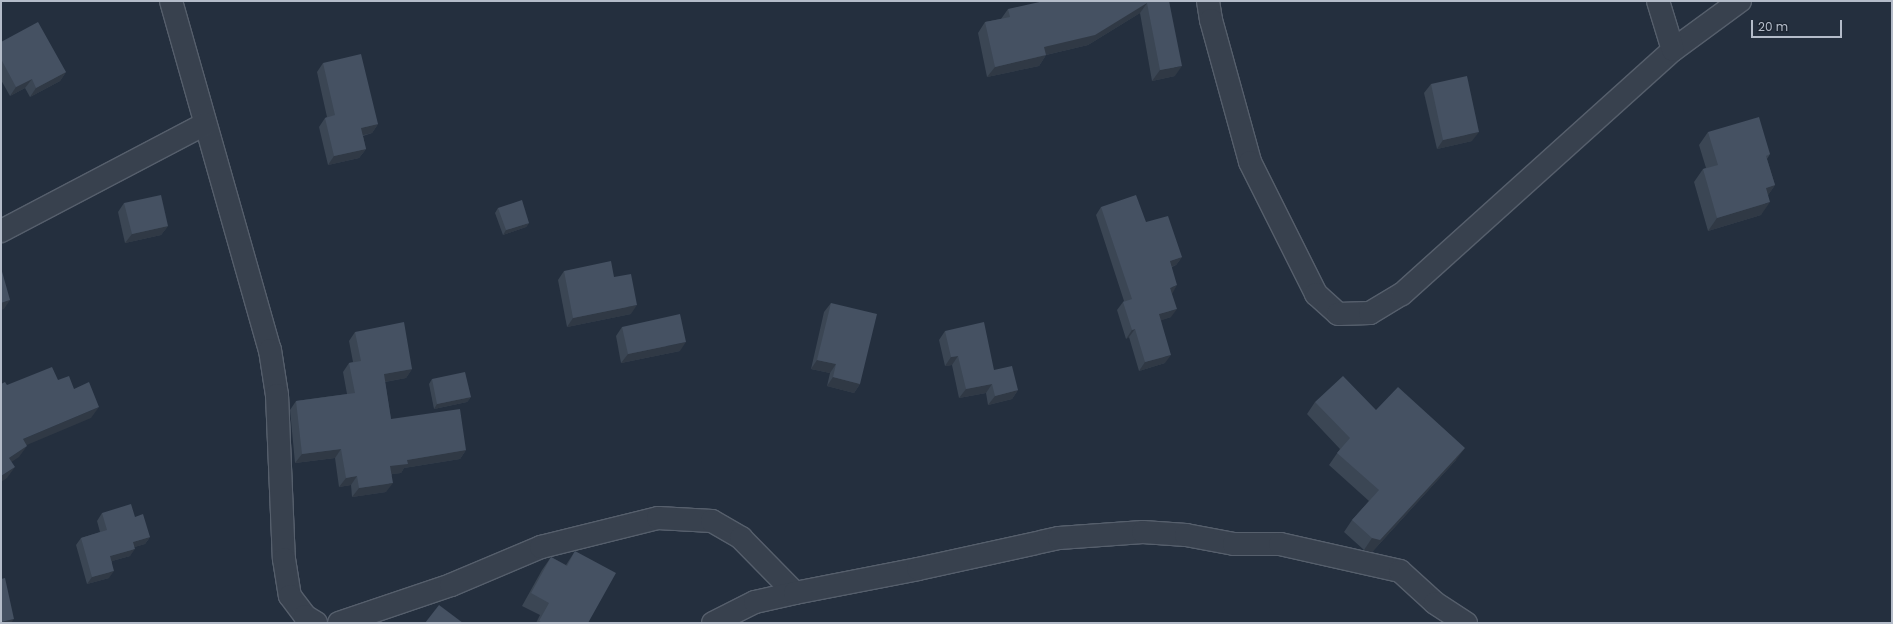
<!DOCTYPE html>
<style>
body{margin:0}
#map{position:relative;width:1893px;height:624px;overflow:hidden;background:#242f3e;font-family:Poppins,sans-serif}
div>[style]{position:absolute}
.roads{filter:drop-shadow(1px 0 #565f6c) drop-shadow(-1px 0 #565f6c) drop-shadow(0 1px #565f6c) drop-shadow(0 -1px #565f6c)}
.street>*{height:22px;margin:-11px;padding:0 11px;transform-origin:11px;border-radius:11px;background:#38414e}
.wall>*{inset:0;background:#3b4654}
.shaded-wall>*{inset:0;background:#303945}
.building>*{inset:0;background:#455162}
span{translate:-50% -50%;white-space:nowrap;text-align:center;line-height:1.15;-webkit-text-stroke:4px #1d2633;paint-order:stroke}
.frame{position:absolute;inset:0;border:2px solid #b4bcc9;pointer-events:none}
.scale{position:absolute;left:1751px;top:20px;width:91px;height:18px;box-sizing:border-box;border:2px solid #b4bcc9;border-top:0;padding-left:5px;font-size:12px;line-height:14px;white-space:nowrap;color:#b4bcc9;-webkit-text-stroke:3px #1d2633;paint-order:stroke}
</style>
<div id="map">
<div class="roads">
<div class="street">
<div style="left:171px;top:1px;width:363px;rotate:74.2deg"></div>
<div style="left:270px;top:350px;width:46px;rotate:81.2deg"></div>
<div style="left:277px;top:395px;width:164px;rotate:87.6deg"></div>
<div style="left:284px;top:559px;width:37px;rotate:81deg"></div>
<div style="left:290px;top:596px;width:25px;rotate:53deg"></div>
<div style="left:305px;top:616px;width:13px;rotate:32deg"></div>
<div style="left:1208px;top:1px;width:19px;rotate:81deg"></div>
<div style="left:1211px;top:20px;width:147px;rotate:74.6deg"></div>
<div style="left:1250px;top:162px;width:148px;rotate:63.4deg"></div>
<div style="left:1316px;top:294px;width:30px;rotate:42deg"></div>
<div style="left:1338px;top:314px;width:32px;rotate:-2deg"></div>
<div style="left:1370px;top:313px;width:37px;rotate:-31deg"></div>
<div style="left:1402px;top:294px;width:365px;rotate:-42deg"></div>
<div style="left:1673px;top:50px;width:83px;rotate:-36.2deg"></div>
<div style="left:1658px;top:1px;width:51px;rotate:73deg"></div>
<div style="left:1px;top:231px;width:230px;rotate:-27.7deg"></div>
<div style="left:339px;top:623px;width:118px;rotate:-18.7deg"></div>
<div style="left:451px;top:585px;width:98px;rotate:-22.9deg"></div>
<div style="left:541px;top:547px;width:121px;rotate:-13.9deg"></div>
<div style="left:658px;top:518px;width:54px;rotate:3.2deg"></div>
<div style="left:712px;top:521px;width:34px;rotate:30deg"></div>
<div style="left:741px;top:538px;width:77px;rotate:45.5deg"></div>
<div style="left:713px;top:623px;width:47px;rotate:-26.6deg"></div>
<div style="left:755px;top:602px;width:41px;rotate:-12.7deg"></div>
<div style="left:795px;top:593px;width:125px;rotate:-11deg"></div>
<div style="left:918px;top:569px;width:144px;rotate:-12.4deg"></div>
<div style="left:1059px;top:538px;width:84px;rotate:-4.1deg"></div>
<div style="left:1143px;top:532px;width:43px;rotate:4deg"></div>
<div style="left:1186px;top:535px;width:49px;rotate:10.6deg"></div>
<div style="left:1234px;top:544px;width:46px"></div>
<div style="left:1280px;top:544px;width:123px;rotate:12.7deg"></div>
<div style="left:1400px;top:571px;width:47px;rotate:42.4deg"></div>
<div style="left:1435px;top:603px;width:37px;rotate:33deg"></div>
</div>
</div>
<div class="wall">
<div style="clip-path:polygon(1169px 1px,1175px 76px,1152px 81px,1140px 13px,1088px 45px,1046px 55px,1039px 66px,987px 77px,978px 33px,985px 22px,1001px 19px,1008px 9px)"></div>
<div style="clip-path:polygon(1px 42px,66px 72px,60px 81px,30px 97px,25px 88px,10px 96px,1px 80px)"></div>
<div style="clip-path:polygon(323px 63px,378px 124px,372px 133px,363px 136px,366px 149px,359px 158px,328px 165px,319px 127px,325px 118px,327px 117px,317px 72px)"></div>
<div style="clip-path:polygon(1431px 84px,1472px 141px,1437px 149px,1424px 93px)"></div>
<div style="clip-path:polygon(1708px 132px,1770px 154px,1767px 159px,1775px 185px,1768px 195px,1761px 215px,1708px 231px,1694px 182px,1703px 169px,1706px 168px,1699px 145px)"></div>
<div style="clip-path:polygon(124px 203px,168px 226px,161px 235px,125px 243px,118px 212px)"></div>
<div style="clip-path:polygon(1101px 207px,1146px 222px,1182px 257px,1176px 265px,1172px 267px,1171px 317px,1161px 320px,1165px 363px,1139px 371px,1129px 337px,1126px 339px,1117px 310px,1123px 302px,1124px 301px,1096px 215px)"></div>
<div style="clip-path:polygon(498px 208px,529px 223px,526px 227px,503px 235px,495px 213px)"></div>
<div style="clip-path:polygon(564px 271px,614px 277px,631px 314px,567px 327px,558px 280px)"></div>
<div style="clip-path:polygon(831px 303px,860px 384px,854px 393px,827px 386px,830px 373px,811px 369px,824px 312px)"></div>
<div style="clip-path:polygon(622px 327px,680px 351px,621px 363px,616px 336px)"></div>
<div style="clip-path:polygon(945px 331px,994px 370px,1018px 390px,1012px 399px,988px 405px,986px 393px,959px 398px,952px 365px,945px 366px,939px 340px)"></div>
<div style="clip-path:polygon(355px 332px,412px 369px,406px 378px,385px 382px,391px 419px,466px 450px,460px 459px,404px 468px,401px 473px,392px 474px,386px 492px,352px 497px,351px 485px,339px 487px,335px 458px,295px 463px,290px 410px,296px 401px,347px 394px,343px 372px,349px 363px,353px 362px,349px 341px)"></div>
<div style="clip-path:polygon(432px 379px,471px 397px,467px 402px,434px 409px,429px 384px)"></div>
<div style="clip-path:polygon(1315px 402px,1376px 410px,1456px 460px,1372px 552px,1364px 550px,1344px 532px,1352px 520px,1369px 501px,1329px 465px,1340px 449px,1307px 414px)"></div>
<div style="clip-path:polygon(102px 513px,135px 517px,150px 537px,145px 544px,134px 547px,130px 556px,112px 561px,109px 578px,87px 584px,76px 545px,81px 538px,100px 532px,97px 521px)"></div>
<div style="clip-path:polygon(575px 551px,588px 623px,536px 623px,540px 615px,522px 606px,542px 570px,551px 557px,566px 565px)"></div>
</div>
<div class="shaded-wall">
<div style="clip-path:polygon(1147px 3px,1140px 13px,1088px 45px,1037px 57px,1044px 47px)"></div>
<div style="clip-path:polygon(1046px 55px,1039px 66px,987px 77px,995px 67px)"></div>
<div style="clip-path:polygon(1182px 66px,1175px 76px,1152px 81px,1160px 70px)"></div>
<div style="clip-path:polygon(66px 72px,60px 81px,30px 97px,36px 88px)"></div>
<div style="clip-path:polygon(32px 79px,25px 88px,10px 96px,16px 87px)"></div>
<div style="clip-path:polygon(378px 124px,372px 133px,355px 137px,361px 128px)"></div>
<div style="clip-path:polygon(1479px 132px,1472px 141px,1437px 149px,1443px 140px)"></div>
<div style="clip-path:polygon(366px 149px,359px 158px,328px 165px,334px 156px)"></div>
<div style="clip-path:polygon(1775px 185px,1766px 198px,1766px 188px)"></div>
<div style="clip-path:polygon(1770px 202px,1761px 215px,1708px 231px,1717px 218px)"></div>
<div style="clip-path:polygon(529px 223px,526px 227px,503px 235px,506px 230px)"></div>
<div style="clip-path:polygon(168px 226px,161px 235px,125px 243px,132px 234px)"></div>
<div style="clip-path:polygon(1182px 257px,1176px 265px,1164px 269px,1170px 261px)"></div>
<div style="clip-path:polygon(1177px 285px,1172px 294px,1170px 288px)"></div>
<div style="clip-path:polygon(10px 300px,4px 309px,1px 310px,1px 303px)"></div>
<div style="clip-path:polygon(637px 305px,631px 314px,567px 327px,573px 318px)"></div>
<div style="clip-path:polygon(1177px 309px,1171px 317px,1154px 323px,1159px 314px)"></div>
<div style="clip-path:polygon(1135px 329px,1129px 337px,1126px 339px,1132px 330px)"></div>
<div style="clip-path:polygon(686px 342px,680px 351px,621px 363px,628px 354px)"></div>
<div style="clip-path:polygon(1171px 355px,1165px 363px,1139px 371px,1145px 362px)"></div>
<div style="clip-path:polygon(958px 356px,952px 365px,945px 366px,951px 357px)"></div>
<div style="clip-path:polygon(817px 360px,836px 364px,830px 373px,811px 369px)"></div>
<div style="clip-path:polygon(412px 369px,406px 378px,378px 383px,384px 374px)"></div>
<div style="clip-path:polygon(833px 377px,860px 384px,854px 393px,827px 386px)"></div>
<div style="clip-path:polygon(992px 384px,986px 393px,959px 398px,966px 389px)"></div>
<div style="clip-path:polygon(1018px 390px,1012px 399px,988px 405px,995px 396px)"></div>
<div style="clip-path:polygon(471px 397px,467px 402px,434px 409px,437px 404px)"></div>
<div style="clip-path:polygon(99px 407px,91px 418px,15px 450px,23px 439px)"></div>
<div style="clip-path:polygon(27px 446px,19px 457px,1px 469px,9px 458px)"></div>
<div style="clip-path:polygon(1465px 448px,1456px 460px,1372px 552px,1364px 550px,1372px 538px)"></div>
<div style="clip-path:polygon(341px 449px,335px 458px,295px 463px,302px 454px)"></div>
<div style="clip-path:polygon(466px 450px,460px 459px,404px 468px,401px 473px,384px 475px,390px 466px,407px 460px)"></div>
<div style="clip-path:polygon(15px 467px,7px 478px,1px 482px,1px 476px)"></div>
<div style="clip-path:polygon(357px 476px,351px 485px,339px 487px,346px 478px)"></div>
<div style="clip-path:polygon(393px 483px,386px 492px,352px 497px,359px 488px)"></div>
<div style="clip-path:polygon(150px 537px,145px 544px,128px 549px,133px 542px)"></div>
<div style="clip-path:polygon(135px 549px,130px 556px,105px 563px,110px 556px)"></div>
<div style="clip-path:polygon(114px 571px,109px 578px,87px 584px,92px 577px)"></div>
<div style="clip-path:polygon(14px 619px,11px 623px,1px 623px,1px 622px)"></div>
</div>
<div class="building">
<div style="clip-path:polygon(1044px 1px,1169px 1px,1182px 66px,1160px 70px,1147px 3px,1095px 35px,1044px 47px,1046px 55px,995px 67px,985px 22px,1010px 17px,1008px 9px)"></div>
<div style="clip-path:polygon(38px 22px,66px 72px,36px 88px,32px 79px,16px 87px,1px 59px,1px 42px)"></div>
<div style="clip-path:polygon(361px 54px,378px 124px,361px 128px,366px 149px,334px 156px,325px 118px,335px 115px,323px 63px)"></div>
<div style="clip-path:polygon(1467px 76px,1479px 132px,1443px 140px,1431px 84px)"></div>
<div style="clip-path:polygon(1759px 117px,1770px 154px,1766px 156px,1775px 185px,1766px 188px,1770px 202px,1717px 218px,1703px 169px,1718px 165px,1708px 132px)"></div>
<div style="clip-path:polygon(161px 195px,168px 226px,132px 234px,124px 203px)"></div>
<div style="clip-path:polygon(1136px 195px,1146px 222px,1168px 216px,1182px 257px,1170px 261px,1177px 285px,1170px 288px,1177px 309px,1159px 314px,1171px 355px,1145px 362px,1135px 329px,1132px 330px,1123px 302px,1132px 299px,1101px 207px)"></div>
<div style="clip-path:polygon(522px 200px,529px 223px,506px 230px,498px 208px)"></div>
<div style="clip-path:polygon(611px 261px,614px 277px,631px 274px,637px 305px,573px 318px,564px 271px)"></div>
<div style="clip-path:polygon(1px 268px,10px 300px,1px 303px)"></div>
<div style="clip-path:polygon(831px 303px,877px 314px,860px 384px,833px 377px,836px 364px,817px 360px)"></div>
<div style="clip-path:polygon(680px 314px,686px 342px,628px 354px,622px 327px)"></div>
<div style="clip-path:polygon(404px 322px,412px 369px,384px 374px,391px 419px,460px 409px,466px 450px,407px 460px,408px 464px,390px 466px,393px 483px,359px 488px,357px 476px,346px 478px,341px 449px,302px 454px,296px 401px,355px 393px,349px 363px,361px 361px,355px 332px)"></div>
<div style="clip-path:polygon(984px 322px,994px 370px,1012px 366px,1018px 390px,995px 396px,992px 384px,966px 389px,958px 356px,951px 357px,945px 331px)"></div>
<div style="clip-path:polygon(52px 367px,58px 380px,69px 376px,74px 389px,89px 382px,99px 407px,23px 439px,27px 446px,9px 458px,15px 467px,1px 476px,1px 384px,5px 382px,7px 385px)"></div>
<div style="clip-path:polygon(465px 372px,471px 397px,437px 404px,432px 379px)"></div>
<div style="clip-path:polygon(1343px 376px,1376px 410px,1398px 387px,1465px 448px,1380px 540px,1372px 538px,1352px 520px,1379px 490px,1337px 453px,1350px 438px,1315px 402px)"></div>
<div style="clip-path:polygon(131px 504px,135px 517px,143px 514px,150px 537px,133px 542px,135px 549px,110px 556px,114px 571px,92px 577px,81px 538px,107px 530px,102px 513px)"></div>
<div style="clip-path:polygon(575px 551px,616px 573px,588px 623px,543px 623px,539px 621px,549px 603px,531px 593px,551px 557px,567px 566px)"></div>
<div style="clip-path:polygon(5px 578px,14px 619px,1px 622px,1px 579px)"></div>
<div style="clip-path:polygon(439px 605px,463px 623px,425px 623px)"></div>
</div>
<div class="frame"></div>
<div class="scale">20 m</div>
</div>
